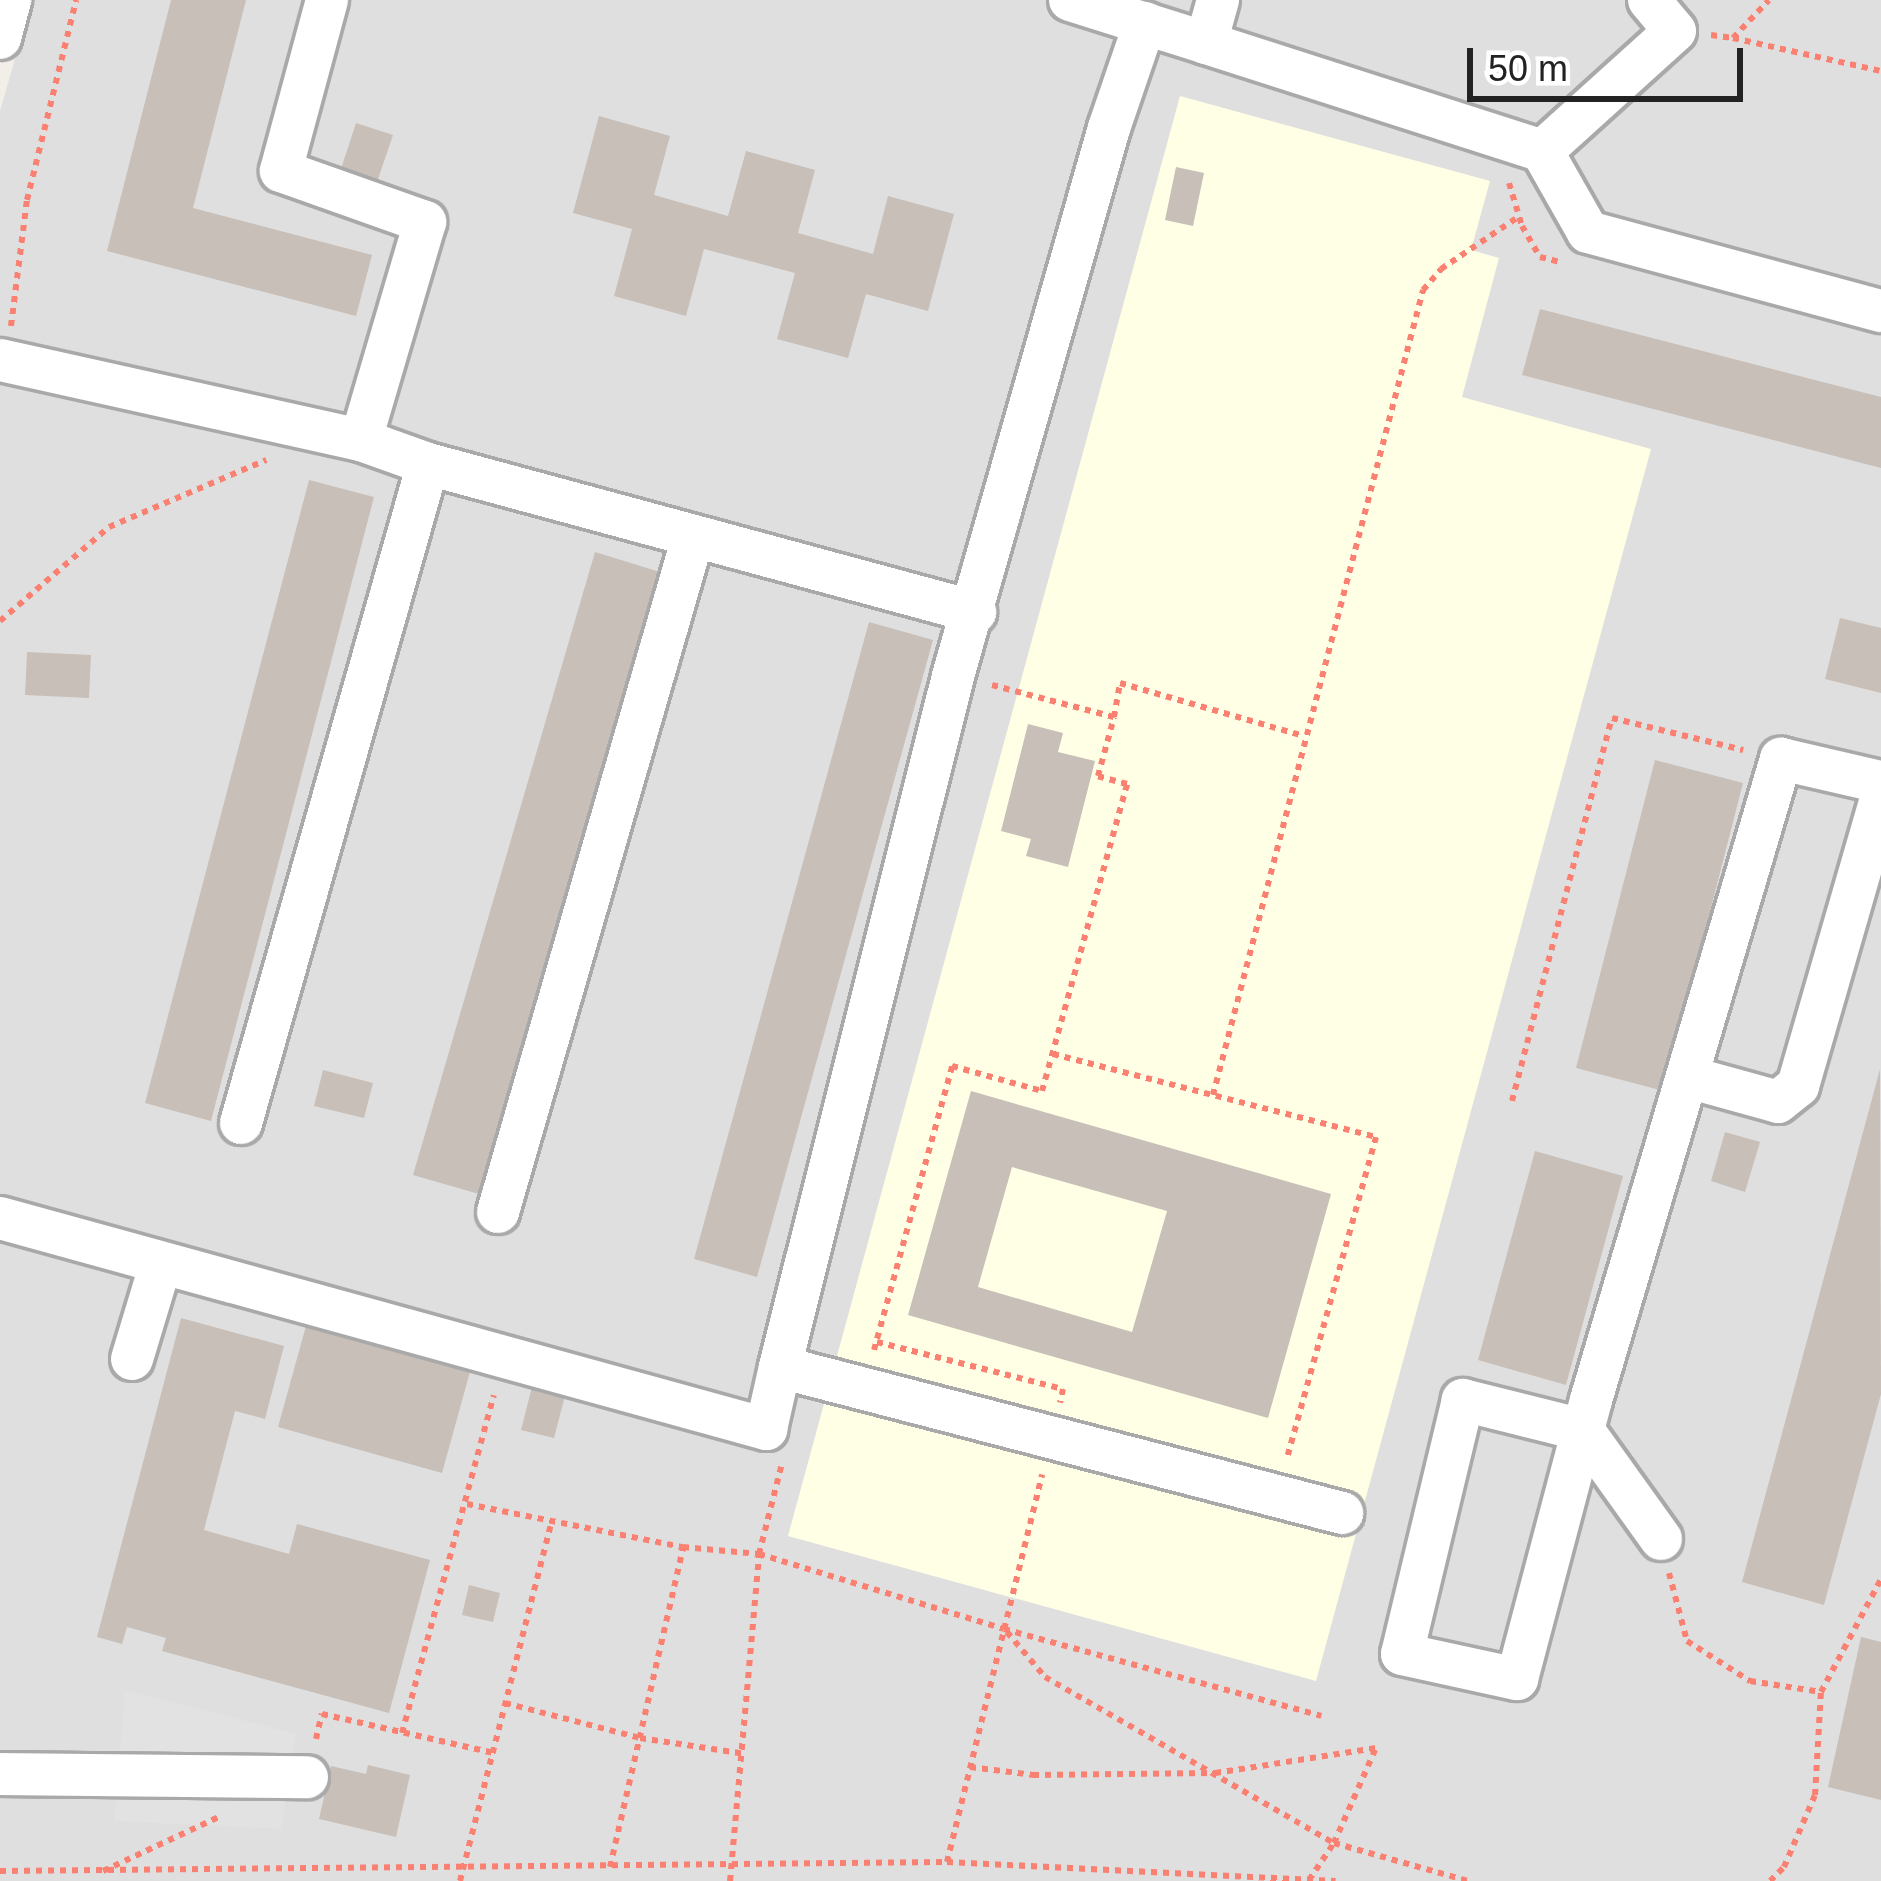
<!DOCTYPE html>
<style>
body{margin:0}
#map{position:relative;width:1881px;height:1881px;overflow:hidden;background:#f2efe9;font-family:Helvetica,sans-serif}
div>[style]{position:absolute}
.residential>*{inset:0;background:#e0dfdf}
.education>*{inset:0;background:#ffffe5}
.parking>*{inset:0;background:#e2e2e2}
.building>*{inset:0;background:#c7bfb8}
.path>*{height:6px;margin-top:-3px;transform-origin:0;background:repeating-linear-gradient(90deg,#fa8072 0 6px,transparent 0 12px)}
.roads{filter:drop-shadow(3px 0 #a9a9a9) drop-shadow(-3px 0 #a9a9a9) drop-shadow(0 3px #a9a9a9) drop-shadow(0 -3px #a9a9a9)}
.minor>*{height:42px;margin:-21px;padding:0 21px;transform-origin:21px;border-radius:21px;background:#fff}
span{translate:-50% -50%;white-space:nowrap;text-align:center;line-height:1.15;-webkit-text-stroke:12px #fff;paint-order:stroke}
.scale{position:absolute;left:1467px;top:48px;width:276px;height:54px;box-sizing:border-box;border:6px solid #222;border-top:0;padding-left:15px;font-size:36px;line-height:42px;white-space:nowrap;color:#222;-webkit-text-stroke:9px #fff;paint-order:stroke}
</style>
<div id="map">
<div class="residential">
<div style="clip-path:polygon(32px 0,1881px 0,1881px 1881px,0 1881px,0 111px)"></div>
</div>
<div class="education">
<div style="clip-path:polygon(1180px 96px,1490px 181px,1471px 250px,1499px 258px,1462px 397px,1651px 449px,1316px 1681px,788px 1536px)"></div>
</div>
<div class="parking">
<div style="clip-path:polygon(125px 1690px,296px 1734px,281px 1829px,114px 1821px)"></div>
</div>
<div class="building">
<div style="clip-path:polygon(171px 0,246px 0,193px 208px,372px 255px,356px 316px,107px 251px)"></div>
<div style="clip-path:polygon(599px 116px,670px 136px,654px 195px,728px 216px,746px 151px,815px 170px,798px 233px,873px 254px,888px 196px,954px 214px,928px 311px,866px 294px,848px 358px,777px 339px,795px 273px,704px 249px,686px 316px,614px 296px,632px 229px,573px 213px)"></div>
<div style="clip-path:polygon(356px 123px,393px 135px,376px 185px,340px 172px)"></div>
<div style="clip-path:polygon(1176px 167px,1204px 173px,1193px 226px,1165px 220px)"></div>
<div style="clip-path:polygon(1540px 309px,1881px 397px,1881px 468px,1522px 375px)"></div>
<div style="clip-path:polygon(309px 480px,374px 497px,211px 1121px,145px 1103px)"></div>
<div style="clip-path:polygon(595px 552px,660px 572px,479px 1194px,413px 1175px)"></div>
<div style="clip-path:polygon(1840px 618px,1881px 628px,1881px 693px,1825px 679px)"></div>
<div style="clip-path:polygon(869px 622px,933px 640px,757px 1277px,694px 1259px)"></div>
<div style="clip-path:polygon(27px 652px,91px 655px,89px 698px,25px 695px)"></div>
<div style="clip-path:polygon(1028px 724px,1063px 733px,1058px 752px,1095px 761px,1068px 867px,1026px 856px,1031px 839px,1001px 831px)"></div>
<div style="clip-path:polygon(1655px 760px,1743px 783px,1664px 1091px,1576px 1068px)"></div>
<div style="clip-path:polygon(1880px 1069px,1881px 1394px,1824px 1605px,1742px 1582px)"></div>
<div style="clip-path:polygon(323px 1070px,373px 1083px,364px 1118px,314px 1106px)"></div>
<div style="clip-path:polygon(evenodd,971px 1091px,1331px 1194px,1268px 1418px,908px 1315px,971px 1091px,1012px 1167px,1167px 1211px,1132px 1332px,978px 1287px,1012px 1167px)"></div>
<div style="clip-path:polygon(1725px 1132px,1760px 1142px,1745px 1192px,1711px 1181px)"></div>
<div style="clip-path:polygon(1535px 1151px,1623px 1176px,1566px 1385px,1478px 1360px)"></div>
<div style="clip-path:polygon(309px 1315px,473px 1361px,442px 1473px,278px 1427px)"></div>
<div style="clip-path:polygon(181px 1318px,284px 1346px,265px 1419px,235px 1411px,204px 1530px,289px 1554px,297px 1524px,430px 1560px,389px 1713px,162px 1651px,166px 1638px,127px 1627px,122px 1644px,97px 1637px)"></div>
<div style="clip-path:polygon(534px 1379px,567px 1388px,554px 1438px,521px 1430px)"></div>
<div style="clip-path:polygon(469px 1585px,500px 1593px,493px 1622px,462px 1615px)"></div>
<div style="clip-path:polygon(1861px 1637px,1881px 1642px,1881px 1800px,1828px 1787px)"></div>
<div style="clip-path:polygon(368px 1765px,410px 1775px,396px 1837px,319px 1819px,331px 1766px,366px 1774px)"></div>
</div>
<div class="path">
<div style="left:1711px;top:35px;width:22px;rotate:8deg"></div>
<div style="left:1733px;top:38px;width:52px;rotate:-46.5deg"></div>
<div style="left:1733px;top:38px;width:152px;rotate:12.6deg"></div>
<div style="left:1509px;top:183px;width:45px;rotate:73.2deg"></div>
<div style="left:1522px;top:226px;width:36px;rotate:60deg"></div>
<div style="left:1540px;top:257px;width:21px;rotate:14deg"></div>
<div style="left:11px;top:326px;width:127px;rotate:-82.8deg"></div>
<div style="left:27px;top:200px;width:206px;rotate:-76.2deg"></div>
<div style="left:0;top:621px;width:144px;rotate:-40.8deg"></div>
<div style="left:109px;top:527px;width:171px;rotate:-23.1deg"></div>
<div style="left:992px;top:685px;width:126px;rotate:14.7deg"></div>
<div style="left:1114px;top:717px;width:35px;rotate:-80deg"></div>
<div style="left:1120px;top:683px;width:191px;rotate:16.1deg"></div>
<div style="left:1053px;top:1054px;width:333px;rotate:14.4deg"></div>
<div style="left:1376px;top:1137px;width:334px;rotate:105.5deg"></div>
<div style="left:1213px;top:1095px;width:832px;rotate:-75.38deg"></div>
<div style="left:1423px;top:290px;width:28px;rotate:-49deg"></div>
<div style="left:1441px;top:269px;width:93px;rotate:-34deg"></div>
<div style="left:1512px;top:1101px;width:396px;rotate:-75.4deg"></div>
<div style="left:1612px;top:718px;width:135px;rotate:13.7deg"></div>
<div style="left:877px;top:1342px;width:192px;rotate:14.2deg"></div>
<div style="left:1063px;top:1389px;width:14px;rotate:102deg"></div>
<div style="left:874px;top:1350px;width:295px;rotate:-74.6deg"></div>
<div style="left:952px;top:1066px;width:93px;rotate:15.5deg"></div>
<div style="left:1042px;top:1091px;width:319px;rotate:-74.5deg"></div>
<div style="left:1127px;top:784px;width:30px;rotate:-165deg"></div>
<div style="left:1098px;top:776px;width:61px;rotate:-74.8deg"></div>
<div style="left:467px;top:1504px;width:220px;rotate:11.3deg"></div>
<div style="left:1669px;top:1573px;width:70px;rotate:75.2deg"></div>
<div style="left:1687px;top:1641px;width:75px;rotate:32.4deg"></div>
<div style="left:1750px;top:1681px;width:72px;rotate:8.8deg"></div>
<div style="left:1821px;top:1692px;width:128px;rotate:-62deg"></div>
<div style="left:1007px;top:1632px;width:59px;rotate:49.8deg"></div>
<div style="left:1045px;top:1677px;width:333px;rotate:29.9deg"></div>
<div style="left:1334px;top:1843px;width:139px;rotate:15.8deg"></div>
<div style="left:505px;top:1703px;width:139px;rotate:14.5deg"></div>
<div style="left:640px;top:1738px;width:107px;rotate:8.6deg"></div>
<div style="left:402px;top:1733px;width:350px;rotate:-74.8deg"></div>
<div style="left:316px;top:1739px;width:26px;rotate:-77deg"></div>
<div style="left:322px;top:1714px;width:175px;rotate:12.8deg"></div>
<div style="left:970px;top:1767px;width:64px;rotate:7.2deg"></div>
<div style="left:1033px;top:1775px;width:182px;rotate:-0.6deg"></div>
<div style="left:1215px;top:1773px;width:163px;rotate:-8.8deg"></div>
<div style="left:947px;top:1862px;width:399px;rotate:-76.2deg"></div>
<div style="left:610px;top:1867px;width:328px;rotate:-77.1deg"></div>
<div style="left:683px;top:1547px;width:76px;rotate:5.3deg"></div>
<div style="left:759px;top:1554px;width:256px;rotate:17deg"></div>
<div style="left:1004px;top:1629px;width:329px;rotate:15.3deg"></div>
<div style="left:0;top:1871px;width:947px;rotate:-0.54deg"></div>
<div style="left:947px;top:1862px;width:389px;rotate:2.8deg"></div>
<div style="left:103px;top:1871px;width:130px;rotate:-25deg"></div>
<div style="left:1309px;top:1880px;width:45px;rotate:-56deg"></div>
<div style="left:1334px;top:1843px;width:102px;rotate:-66.2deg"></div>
<div style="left:460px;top:1881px;width:372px;rotate:-75.7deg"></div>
<div style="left:730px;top:1881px;width:328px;rotate:-84.9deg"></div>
<div style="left:759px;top:1554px;width:94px;rotate:-75.8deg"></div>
<div style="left:1770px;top:1881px;width:20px;rotate:-45deg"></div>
<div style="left:1784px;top:1867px;width:78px;rotate:-66.7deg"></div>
<div style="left:1815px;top:1795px;width:103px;rotate:-86.7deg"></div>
</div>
<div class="roads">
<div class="minor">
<div style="left:327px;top:0;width:177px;rotate:105.1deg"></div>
<div style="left:281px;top:171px;width:153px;rotate:19.5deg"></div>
<div style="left:425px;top:222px;width:227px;rotate:106.4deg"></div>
<div style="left:1070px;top:0;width:143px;rotate:17.5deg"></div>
<div style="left:1206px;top:43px;width:45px;rotate:-74.4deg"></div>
<div style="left:1649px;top:0;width:40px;rotate:50deg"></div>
<div style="left:1675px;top:31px;width:179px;rotate:137.9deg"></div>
<div style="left:1542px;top:151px;width:93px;rotate:60.4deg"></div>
<div style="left:1588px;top:232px;width:303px;rotate:15.1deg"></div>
<div style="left:0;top:38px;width:39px;rotate:-75deg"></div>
<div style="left:1206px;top:43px;width:353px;rotate:17.8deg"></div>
<div style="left:0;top:360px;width:370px;rotate:12.5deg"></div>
<div style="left:361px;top:440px;width:71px;rotate:19.7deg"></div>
<div style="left:428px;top:464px;width:567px;rotate:15.14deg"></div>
<div style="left:1688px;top:1077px;width:93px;rotate:15.5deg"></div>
<div style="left:1778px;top:1102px;width:26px;rotate:-39deg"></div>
<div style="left:1798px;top:1086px;width:300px;rotate:-73.9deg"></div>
<div style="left:241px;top:1123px;width:685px;rotate:-74.16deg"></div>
<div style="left:498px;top:1212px;width:703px;rotate:-73.89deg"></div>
<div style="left:0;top:1218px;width:795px;rotate:15.4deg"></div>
<div style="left:766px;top:1429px;width:64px;rotate:-77.3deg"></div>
<div style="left:780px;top:1367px;width:581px;rotate:14.56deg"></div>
<div style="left:132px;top:1359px;width:100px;rotate:-73.2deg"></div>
<div style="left:780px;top:1367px;width:712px;rotate:-75.94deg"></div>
<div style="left:953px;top:676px;width:570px;rotate:-74.11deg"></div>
<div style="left:1109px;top:128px;width:111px;rotate:-71.1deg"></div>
<div style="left:1661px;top:1539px;width:134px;rotate:-125.6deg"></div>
<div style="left:1583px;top:1430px;width:124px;rotate:-166deg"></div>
<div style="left:1463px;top:1400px;width:261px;rotate:103.5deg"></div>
<div style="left:1402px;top:1654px;width:118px;rotate:12.3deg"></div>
<div style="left:1517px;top:1679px;width:258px;rotate:-75.2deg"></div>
<div style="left:1583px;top:1430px;width:31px;rotate:-75deg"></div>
<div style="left:1591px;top:1400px;width:669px;rotate:-73.49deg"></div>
<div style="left:1781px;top:759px;width:103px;rotate:13deg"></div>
<div style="left:0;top:1774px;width:307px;rotate:0.6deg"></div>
</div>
</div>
<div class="scale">50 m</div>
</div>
